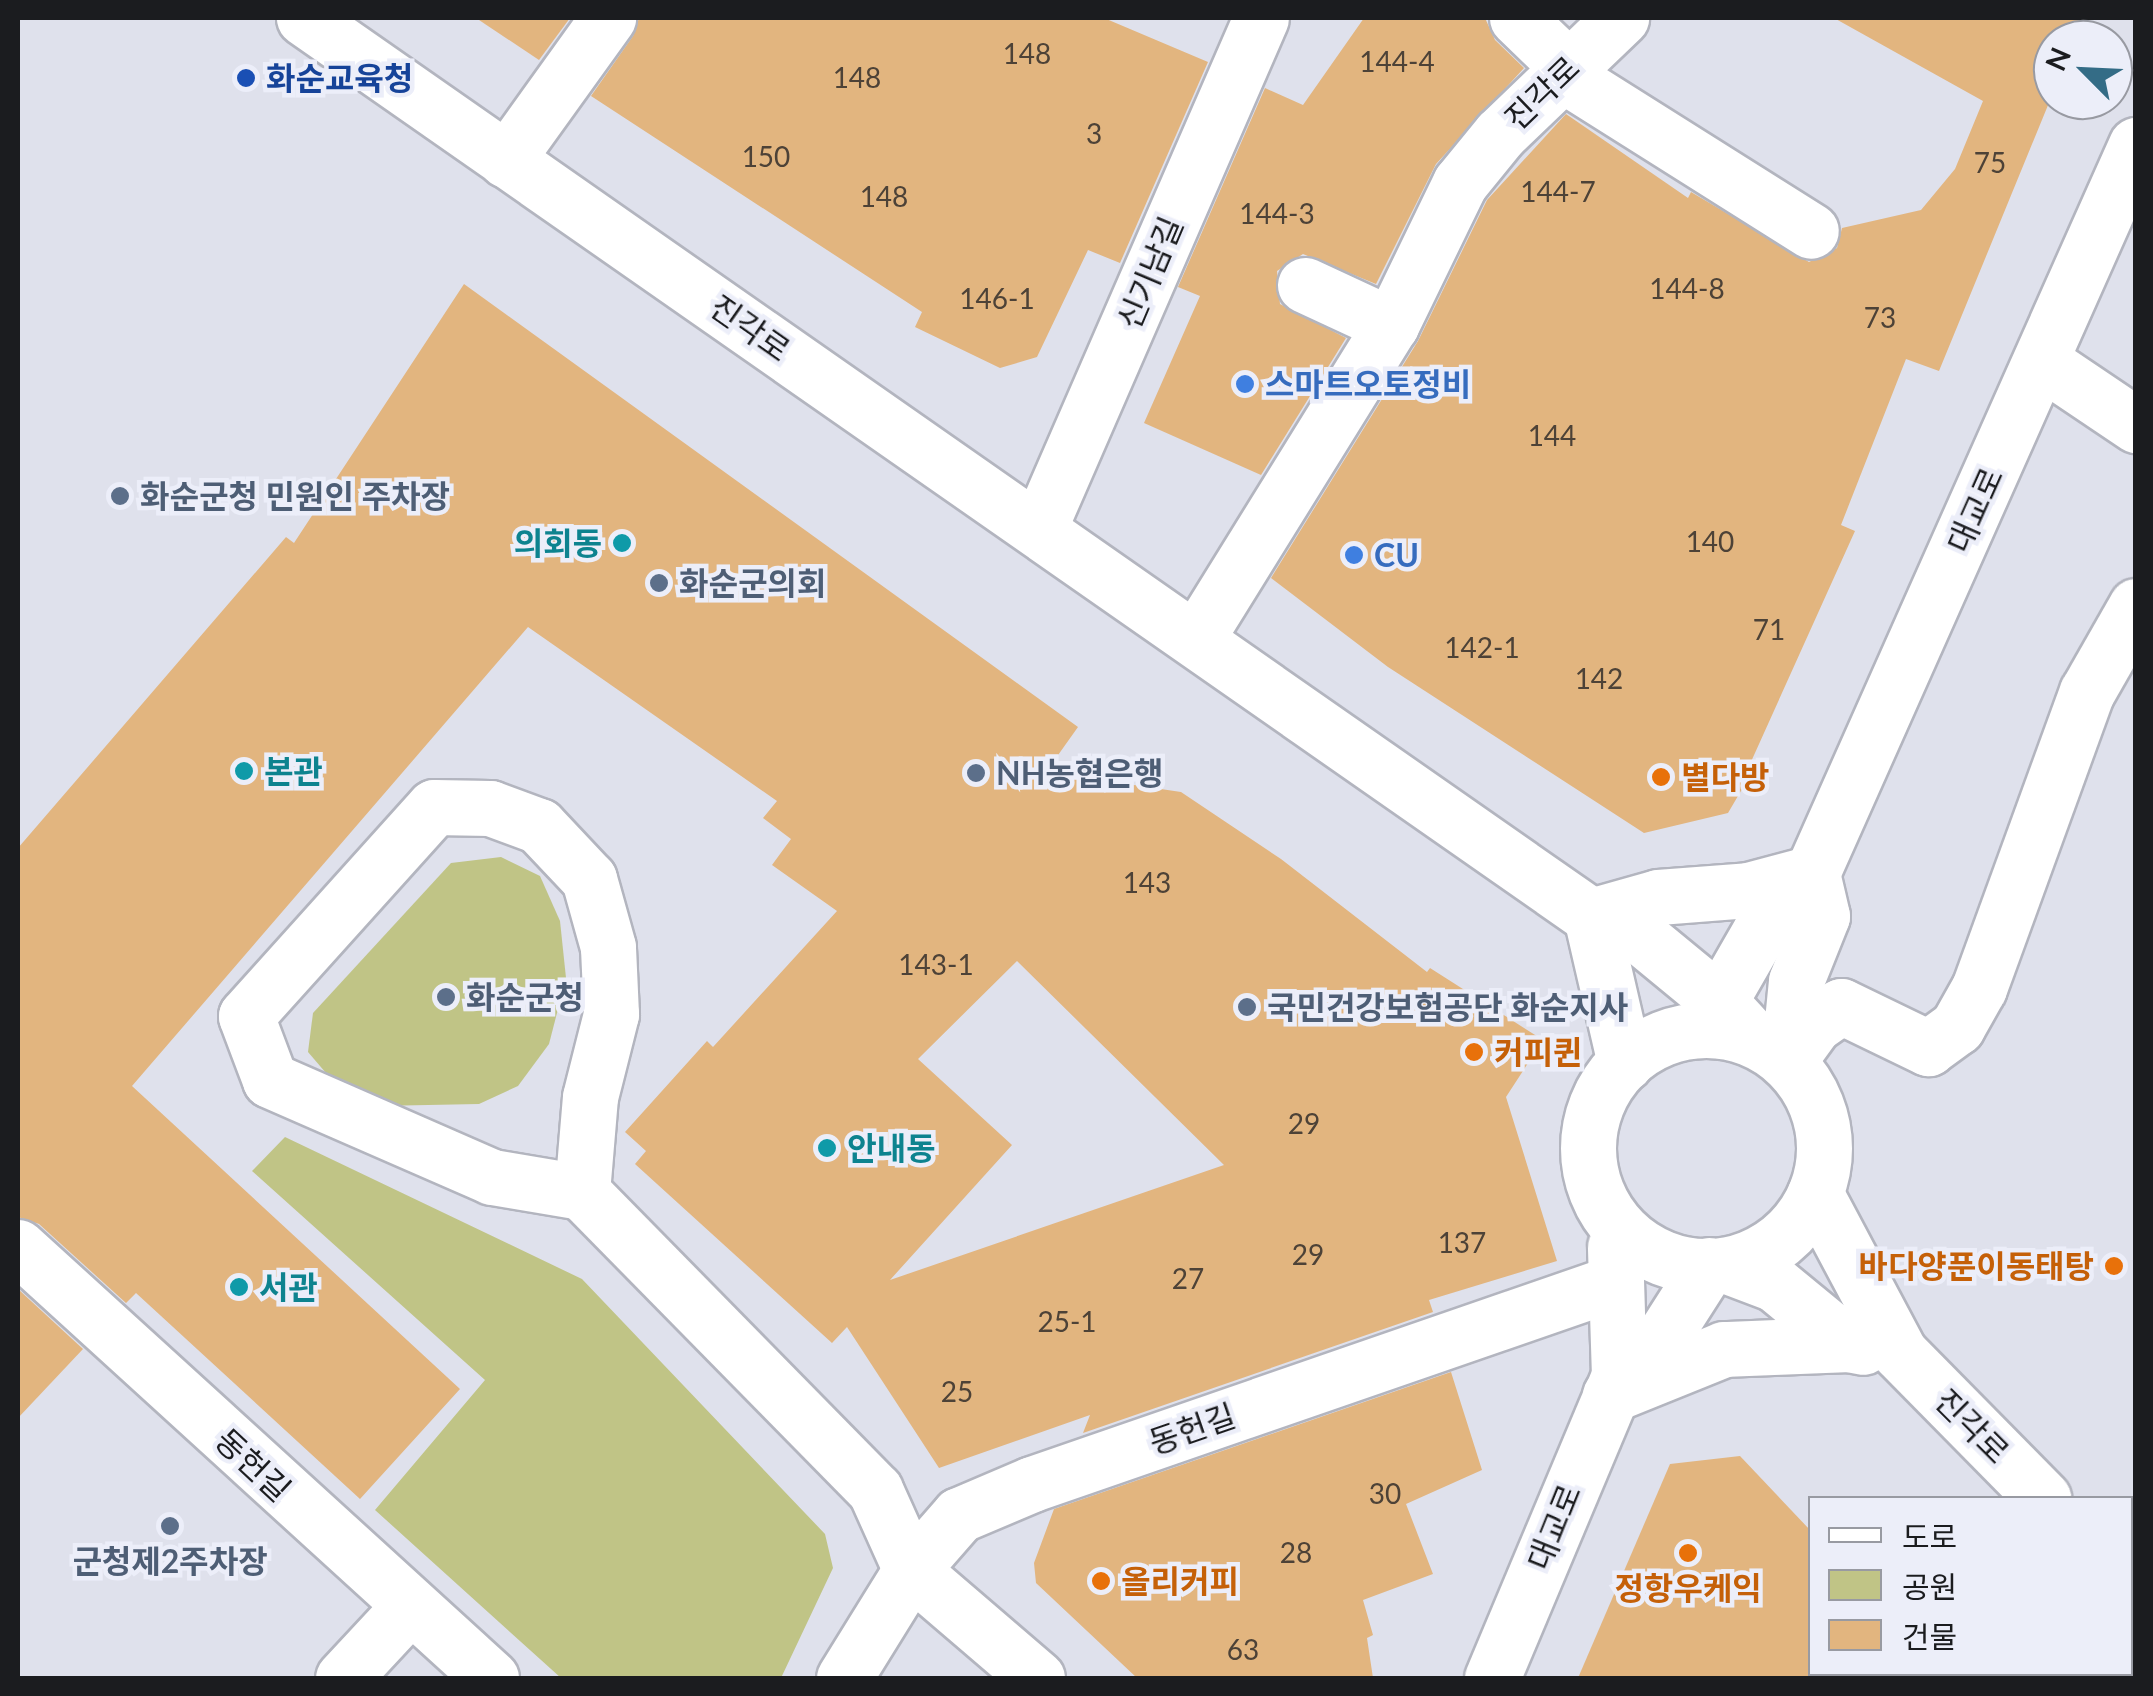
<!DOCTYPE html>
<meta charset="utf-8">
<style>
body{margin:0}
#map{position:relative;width:2153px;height:1696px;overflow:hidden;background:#dfe1ec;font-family:Lato,"Noto Sans KR",sans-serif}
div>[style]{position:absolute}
.green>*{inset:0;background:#c0c486}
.building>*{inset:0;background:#e2b57f}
.roads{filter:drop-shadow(2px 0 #b3b5bf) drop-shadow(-2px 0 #b3b5bf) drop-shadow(0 2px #b3b5bf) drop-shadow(0 -2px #b3b5bf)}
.minor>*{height:55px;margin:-27.5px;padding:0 27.5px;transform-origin:27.5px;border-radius:27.5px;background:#fff}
.minor>.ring{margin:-27.5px;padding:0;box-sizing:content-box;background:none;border:55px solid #fff;border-radius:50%}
.dots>*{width:28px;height:28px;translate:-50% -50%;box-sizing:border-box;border:5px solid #eceef9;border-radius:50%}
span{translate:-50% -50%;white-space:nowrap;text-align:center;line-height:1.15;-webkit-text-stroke:9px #eceef9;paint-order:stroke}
.number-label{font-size:28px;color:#4d4237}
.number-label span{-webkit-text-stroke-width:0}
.transit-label{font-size:32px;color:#164399;font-weight:700}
.left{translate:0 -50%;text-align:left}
.street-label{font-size:32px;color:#1b1c1f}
.shop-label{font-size:32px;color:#366cbe;font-weight:700}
.service-label{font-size:32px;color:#4e5e75;font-weight:700}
.culture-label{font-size:32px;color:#0d838f;font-weight:700}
.right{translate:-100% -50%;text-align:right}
.food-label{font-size:32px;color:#c56008;font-weight:700}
.frame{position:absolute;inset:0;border:20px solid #1b1c1f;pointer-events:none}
.legend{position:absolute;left:1808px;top:1496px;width:325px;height:180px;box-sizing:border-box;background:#eceef9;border:2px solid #989aa2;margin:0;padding:12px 18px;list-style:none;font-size:30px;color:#1b1c1f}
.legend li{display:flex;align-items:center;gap:20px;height:50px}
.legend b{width:50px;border:2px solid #989aa2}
.north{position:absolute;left:2033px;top:20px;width:100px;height:100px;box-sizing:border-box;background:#eceef9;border:2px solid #989aa2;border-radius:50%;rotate:294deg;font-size:28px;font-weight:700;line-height:40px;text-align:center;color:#1b1c1f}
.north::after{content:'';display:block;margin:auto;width:35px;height:45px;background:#346c86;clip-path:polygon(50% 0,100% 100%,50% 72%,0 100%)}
</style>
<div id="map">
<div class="green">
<div style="clip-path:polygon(501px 857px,540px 876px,560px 921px,566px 978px,549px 1044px,518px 1086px,479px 1104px,377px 1106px,332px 1080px,308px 1052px,313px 1013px,451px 863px)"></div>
<div style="clip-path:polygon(285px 1137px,582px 1279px,825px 1534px,833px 1568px,781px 1678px,561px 1678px,375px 1510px,485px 1380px,252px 1171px)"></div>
</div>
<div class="building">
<div style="clip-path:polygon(476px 18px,570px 18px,539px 60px)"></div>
<div style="clip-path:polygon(639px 18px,1104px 18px,1208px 62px,1120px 263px,1088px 250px,1037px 357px,1000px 368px,915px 327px,922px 312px,591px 96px,633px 36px)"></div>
<div style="clip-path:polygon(1364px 18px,1485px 18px,1495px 40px,1524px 68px,1436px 164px,1376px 284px,1303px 254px,1277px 271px,1280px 304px,1346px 338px,1261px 475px,1144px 423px,1200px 296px,1178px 287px,1265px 88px,1303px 105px)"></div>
<div style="clip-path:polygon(1834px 18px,2084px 18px,2074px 40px,2053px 40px,2053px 93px,1939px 371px,1906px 359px,1841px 525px,1855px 531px,1750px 764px,1755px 767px,1728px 813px,1644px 833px,1388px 667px,1271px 578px,1418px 341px,1487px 200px,1566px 114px,1688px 198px,1691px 192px,1809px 262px,1837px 248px,1842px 228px,1921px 210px,1955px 169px,1983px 101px)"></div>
<div style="clip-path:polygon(evenodd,464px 284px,1078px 727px,1046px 772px,1181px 792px,1281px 859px,1427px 972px,1430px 968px,1543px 1040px,1506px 1097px,1557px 1261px,1429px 1300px,1433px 1312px,1083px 1433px,1090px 1415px,939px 1468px,847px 1327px,832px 1343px,635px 1164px,646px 1151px,625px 1132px,707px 1041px,713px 1047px,837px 911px,772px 865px,791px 839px,763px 818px,777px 801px,528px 627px,132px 1086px,460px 1389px,360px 1499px,136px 1293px,126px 1303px,39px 1224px,18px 1217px,18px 848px,286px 537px,294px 543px,464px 284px,1017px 961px,1224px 1165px,890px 1280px,1012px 1145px,918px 1059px,1017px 961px)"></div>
<div style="clip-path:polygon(18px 1289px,83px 1349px,18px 1418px)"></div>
<div style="clip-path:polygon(1451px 1372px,1482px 1470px,1406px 1504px,1433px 1574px,1363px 1600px,1373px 1635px,1367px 1638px,1373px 1678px,1137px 1678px,1036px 1583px,1034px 1563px,1054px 1509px)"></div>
<div style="clip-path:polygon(1740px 1456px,1810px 1530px,1810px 1678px,1578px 1678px,1670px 1464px)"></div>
</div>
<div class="roads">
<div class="minor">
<div style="left:304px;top:18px;width:1569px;rotate:34.91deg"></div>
<div style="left:1591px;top:916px;width:40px;rotate:16deg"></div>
<div style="left:1629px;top:927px;width:118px;rotate:39.5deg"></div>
<div style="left:1720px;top:1002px;width:50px;rotate:47.4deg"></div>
<div style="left:1517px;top:18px;width:72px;rotate:43.9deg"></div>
<div style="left:1562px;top:74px;width:294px;rotate:32.2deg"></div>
<div style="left:506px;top:160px;width:175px;rotate:-54.3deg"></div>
<div style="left:1305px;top:285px;width:95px;rotate:24.9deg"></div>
<div style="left:2041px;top:361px;width:115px;rotate:34deg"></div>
<div style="left:1039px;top:528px;width:556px;rotate:-66.48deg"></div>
<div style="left:1196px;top:639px;width:370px;rotate:-58.2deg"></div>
<div style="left:1391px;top:325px;width:158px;rotate:-64.1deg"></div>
<div style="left:1460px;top:183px;width:63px;rotate:-50.8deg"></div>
<div style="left:1500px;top:134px;width:168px;rotate:-43.8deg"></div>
<div style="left:1591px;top:916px;width:70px;rotate:-15.8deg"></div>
<div style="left:1658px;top:897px;width:90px;rotate:-4.4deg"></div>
<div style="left:1748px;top:890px;width:66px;rotate:-14.9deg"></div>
<div style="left:1591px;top:916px;width:151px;rotate:77deg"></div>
<div class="ring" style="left:1588px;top:1030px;width:181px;height:181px"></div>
<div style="left:1703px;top:1030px;width:116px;rotate:-60.1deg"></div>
<div style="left:1761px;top:929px;width:76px;rotate:-47.7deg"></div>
<div style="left:1812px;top:873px;width:797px;rotate:-66.01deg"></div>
<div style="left:1788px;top:1061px;width:44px;rotate:-54.2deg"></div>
<div style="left:1814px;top:1025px;width:33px;rotate:-35deg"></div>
<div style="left:1841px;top:1006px;width:97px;rotate:25.8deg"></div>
<div style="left:1928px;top:1048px;width:36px;rotate:-36deg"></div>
<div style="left:1957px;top:1027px;width:45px;rotate:-60.6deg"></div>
<div style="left:1979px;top:988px;width:315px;rotate:-70deg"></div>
<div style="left:2087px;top:692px;width:99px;rotate:-60.3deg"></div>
<div style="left:1788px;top:1061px;width:80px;rotate:-84.3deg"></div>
<div style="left:1796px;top:981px;width:70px;rotate:-68.2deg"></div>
<div style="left:1822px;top:916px;width:44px;rotate:-103.1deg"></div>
<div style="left:582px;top:1192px;width:95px;rotate:-85.2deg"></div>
<div style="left:590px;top:1097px;width:86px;rotate:-75.8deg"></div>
<div style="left:611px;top:1014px;width:67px;rotate:-92.6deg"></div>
<div style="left:608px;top:947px;width:71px;rotate:-105.6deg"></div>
<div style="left:589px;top:879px;width:73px;rotate:-133.3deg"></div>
<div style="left:539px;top:826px;width:52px;rotate:-159.8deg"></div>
<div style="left:490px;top:808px;width:56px;rotate:-179deg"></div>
<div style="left:434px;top:807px;width:281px;rotate:132deg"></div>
<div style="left:246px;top:1016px;width:68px;rotate:69.4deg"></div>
<div style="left:270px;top:1080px;width:242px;rotate:23.6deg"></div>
<div style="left:492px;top:1177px;width:91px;rotate:9.5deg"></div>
<div style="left:582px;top:1192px;width:418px;rotate:45.5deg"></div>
<div style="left:875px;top:1490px;width:88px;rotate:65.8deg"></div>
<div style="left:911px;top:1570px;width:166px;rotate:40.6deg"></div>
<div style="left:1815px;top:1193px;width:181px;rotate:62deg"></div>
<div style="left:1900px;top:1353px;width:204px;rotate:45.4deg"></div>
<div style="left:18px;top:1247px;width:640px;rotate:42.34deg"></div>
<div style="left:1725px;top:1265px;width:53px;rotate:20.8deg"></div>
<div style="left:1775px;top:1284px;width:94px;rotate:39.4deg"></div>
<div style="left:1848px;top:1344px;width:15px;rotate:11deg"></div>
<div style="left:1619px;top:1376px;width:55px;rotate:-40.6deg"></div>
<div style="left:1661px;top:1340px;width:89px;rotate:-57.4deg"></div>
<div style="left:1610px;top:1395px;width:123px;rotate:-22deg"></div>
<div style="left:1724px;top:1349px;width:124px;rotate:-2.3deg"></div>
<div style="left:2130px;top:1587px;width:8px;rotate:40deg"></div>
<div style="left:343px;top:1678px;width:97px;rotate:-47.1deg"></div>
<div style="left:844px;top:1678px;width:127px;rotate:-58.2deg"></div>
<div style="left:911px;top:1570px;width:73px;rotate:-48.9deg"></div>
<div style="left:959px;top:1515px;width:79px;rotate:-23deg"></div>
<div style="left:1032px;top:1484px;width:618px;rotate:-19.08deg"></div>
<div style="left:1492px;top:1678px;width:328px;rotate:-67.2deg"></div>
<div style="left:1619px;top:1376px;width:129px;rotate:-91.8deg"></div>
<div style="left:2000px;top:1678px;width:7px;rotate:-34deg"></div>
</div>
</div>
<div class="dots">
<div style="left:246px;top:78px;background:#1a4fb4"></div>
<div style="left:1245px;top:384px;background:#3f7fe0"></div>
<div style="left:120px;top:496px;background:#5c6f8a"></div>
<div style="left:622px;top:543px;background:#0f9aa8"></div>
<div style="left:1354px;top:555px;background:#3f7fe0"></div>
<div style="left:659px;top:583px;background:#5c6f8a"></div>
<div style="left:244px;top:771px;background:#0f9aa8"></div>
<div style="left:976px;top:773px;background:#5c6f8a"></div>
<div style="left:1661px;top:777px;background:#e8710a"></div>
<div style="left:446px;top:997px;background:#5c6f8a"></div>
<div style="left:1247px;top:1007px;background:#5c6f8a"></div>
<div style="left:1474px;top:1052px;background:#e8710a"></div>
<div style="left:827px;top:1148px;background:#0f9aa8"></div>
<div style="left:2114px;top:1266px;background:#e8710a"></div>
<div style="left:239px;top:1287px;background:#0f9aa8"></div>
<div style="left:170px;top:1526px;background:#5c6f8a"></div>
<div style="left:1688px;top:1553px;background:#e8710a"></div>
<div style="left:1101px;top:1581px;background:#e8710a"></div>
</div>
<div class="number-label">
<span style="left:1027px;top:53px">148</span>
<span style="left:1397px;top:61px">144-4</span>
<span style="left:857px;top:77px">148</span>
<span style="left:1094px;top:133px">3</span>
<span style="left:766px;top:156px">150</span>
<span style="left:1990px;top:162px">75</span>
<span style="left:1558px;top:191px">144-7</span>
<span style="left:884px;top:196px">148</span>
<span style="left:1277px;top:213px">144-3</span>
<span style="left:1687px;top:288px">144-8</span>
<span style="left:997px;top:298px">146-1</span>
<span style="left:1880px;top:317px">73</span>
<span style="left:1552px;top:435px">144</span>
<span style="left:1710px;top:541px">140</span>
<span style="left:1769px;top:629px">71</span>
<span style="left:1482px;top:647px">142-1</span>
<span style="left:1599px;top:678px">142</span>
<span style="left:1147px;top:882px">143</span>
<span style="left:936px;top:964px">143-1</span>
<span style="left:1304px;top:1123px">29</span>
<span style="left:1462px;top:1242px">137</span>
<span style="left:1308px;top:1254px">29</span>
<span style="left:1188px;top:1278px">27</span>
<span style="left:1067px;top:1321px">25-1</span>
<span style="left:957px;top:1391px">25</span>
<span style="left:1385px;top:1493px">30</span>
<span style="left:1296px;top:1552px">28</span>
<span style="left:1243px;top:1649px">63</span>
</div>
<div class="transit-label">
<span class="left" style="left:266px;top:78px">화순교육청</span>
</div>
<div class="street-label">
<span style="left:1542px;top:93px;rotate:-44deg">진각로</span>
<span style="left:1150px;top:273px;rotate:-67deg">신기남길</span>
<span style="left:750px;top:328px;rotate:35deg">진각로</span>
<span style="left:1975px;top:510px;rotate:-66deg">대교로</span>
<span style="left:1972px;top:1426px;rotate:45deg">진각로</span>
<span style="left:1192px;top:1429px;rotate:-19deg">동헌길</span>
<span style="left:253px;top:1465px;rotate:43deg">동헌길</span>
<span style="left:1554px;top:1527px;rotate:-68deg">대교로</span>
</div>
<div class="shop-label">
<span class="left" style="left:1265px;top:384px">스마트오토정비</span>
<span class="left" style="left:1374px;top:555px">CU</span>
</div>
<div class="service-label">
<span class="left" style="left:140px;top:496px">화순군청 민원인 주차장</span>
<span class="left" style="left:679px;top:583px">화순군의회</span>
<span class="left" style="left:996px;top:773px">NH농협은행</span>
<span class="left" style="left:466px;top:997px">화순군청</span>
<span class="left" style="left:1267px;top:1007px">국민건강보험공단 화순지사</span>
<span style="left:170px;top:1561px">군청제2주차장</span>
</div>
<div class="culture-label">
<span class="right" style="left:602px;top:543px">의회동</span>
<span class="left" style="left:264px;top:771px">본관</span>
<span class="left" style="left:847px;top:1148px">안내동</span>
<span class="left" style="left:259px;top:1287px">서관</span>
</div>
<div class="food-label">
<span class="left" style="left:1681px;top:777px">별다방</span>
<span class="left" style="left:1494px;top:1052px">커피퀸</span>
<span class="right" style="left:2094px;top:1266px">바다양푼이동태탕</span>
<span class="left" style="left:1121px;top:1581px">올리커피</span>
<span style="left:1688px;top:1588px">정항우케익</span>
</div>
<div class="frame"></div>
<ul class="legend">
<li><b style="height:12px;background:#fff"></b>도로</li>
<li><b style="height:28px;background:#c0c486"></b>공원</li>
<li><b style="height:28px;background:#e2b57f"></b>건물</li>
</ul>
<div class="north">N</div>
</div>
